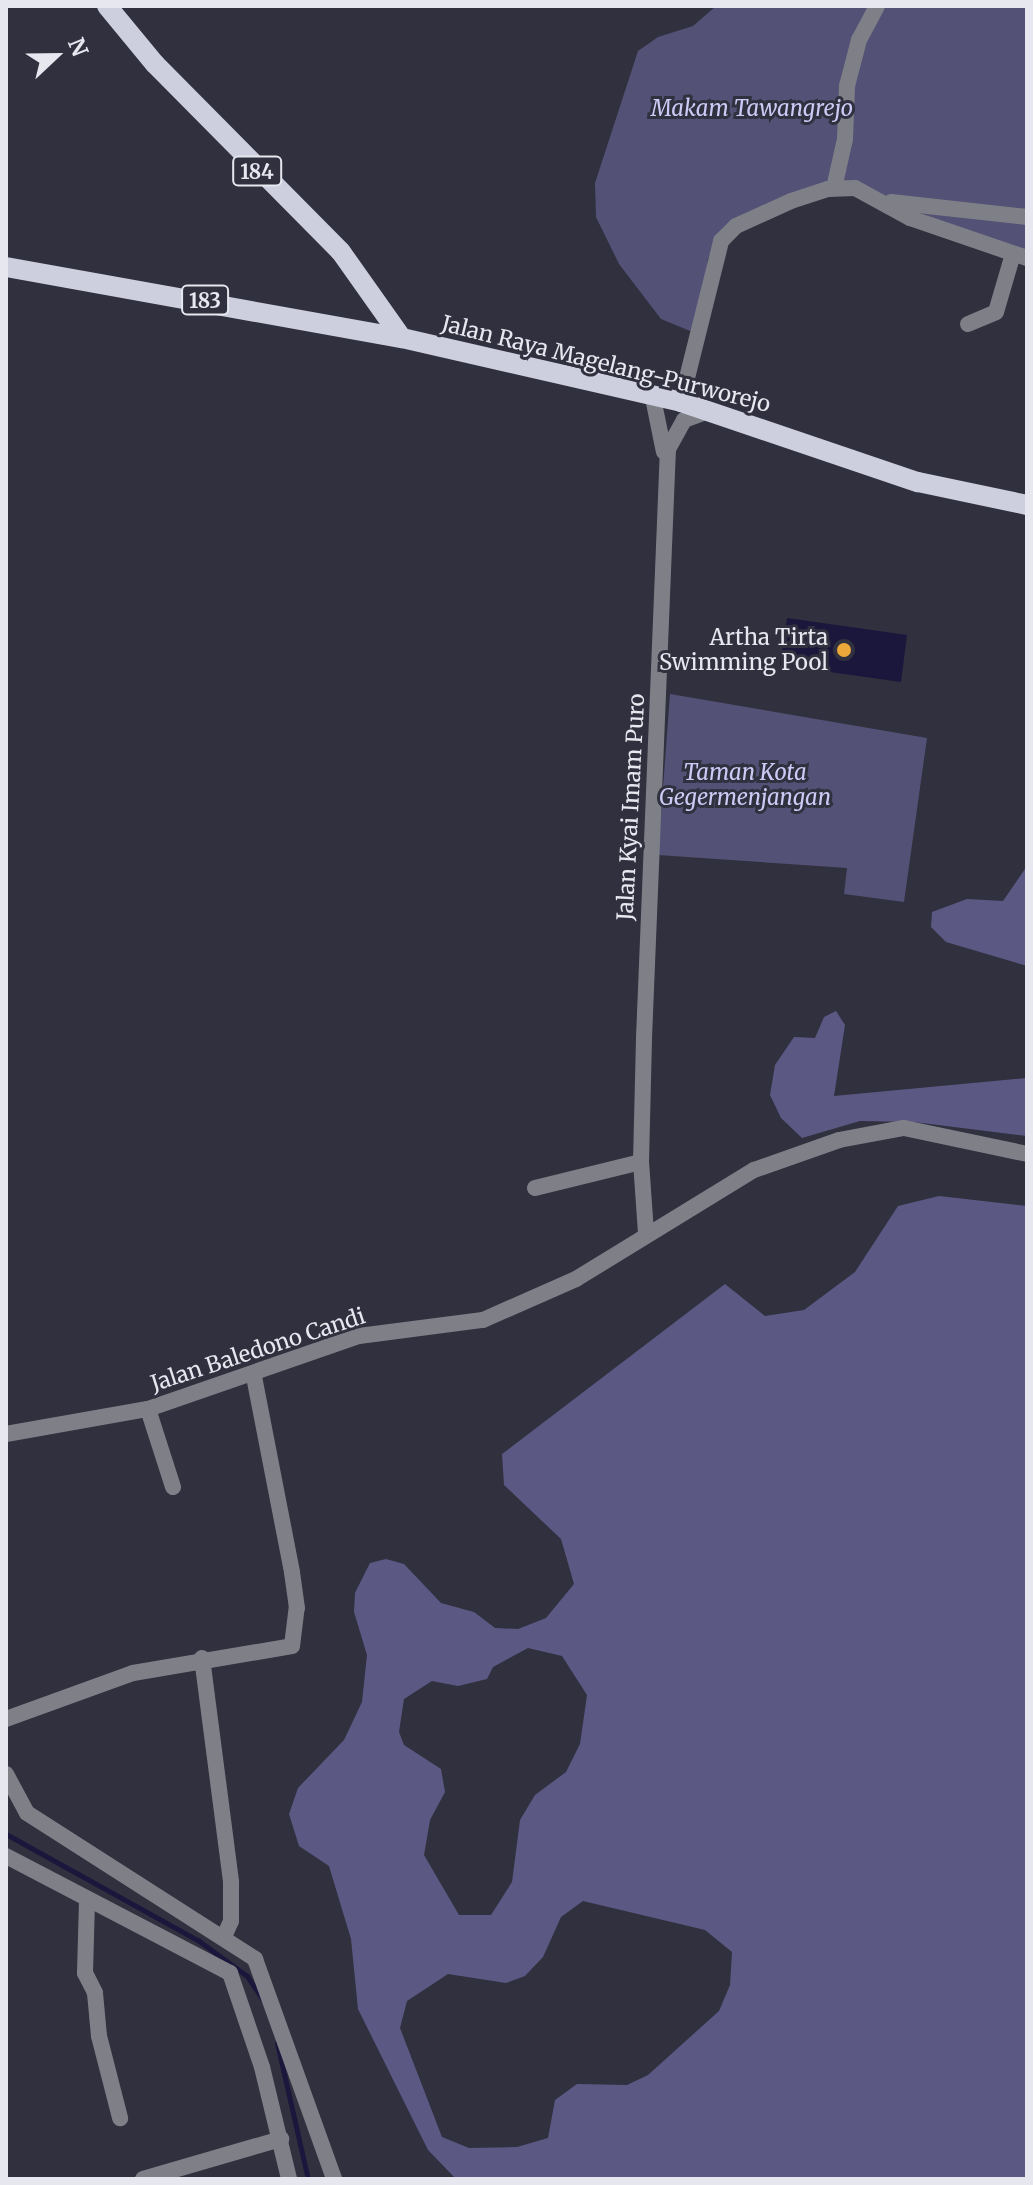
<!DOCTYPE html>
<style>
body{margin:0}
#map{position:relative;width:1033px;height:2185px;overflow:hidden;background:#30303f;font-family:Merriweather,serif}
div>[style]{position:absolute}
.green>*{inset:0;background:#535175}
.forest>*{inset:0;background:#5b5984}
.water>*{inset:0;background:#1b163c}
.stream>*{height:5px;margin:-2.5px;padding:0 2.5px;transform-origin:2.5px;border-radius:2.5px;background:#1b163c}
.street>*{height:16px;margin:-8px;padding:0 8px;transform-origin:8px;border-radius:8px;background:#7f8087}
.primary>*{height:20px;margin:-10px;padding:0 10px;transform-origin:10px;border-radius:10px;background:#cdcede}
.dots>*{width:22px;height:22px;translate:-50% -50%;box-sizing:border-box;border:4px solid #30303f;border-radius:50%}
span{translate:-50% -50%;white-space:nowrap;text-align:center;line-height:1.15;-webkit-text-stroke:6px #30303f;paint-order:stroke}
.shield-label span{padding:2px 6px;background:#30303f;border:2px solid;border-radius:6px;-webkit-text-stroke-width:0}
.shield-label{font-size:20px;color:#e7e7f0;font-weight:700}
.park-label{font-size:22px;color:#cccbf6;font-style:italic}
.street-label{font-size:22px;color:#e7e7f0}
.poi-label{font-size:22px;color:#e7e7f0}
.right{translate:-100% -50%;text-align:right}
.frame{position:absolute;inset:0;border:8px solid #e7e7f0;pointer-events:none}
.north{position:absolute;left:16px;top:16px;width:80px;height:80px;-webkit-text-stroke:6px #30303f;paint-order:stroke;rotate:68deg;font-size:22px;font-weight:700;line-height:32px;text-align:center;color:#e7e7f0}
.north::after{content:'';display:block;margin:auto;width:28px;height:36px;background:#e7e7f0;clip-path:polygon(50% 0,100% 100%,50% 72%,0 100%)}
</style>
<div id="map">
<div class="green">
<div style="clip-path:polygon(716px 6px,1027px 6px,1027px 251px,984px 240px,884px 197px,829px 190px,718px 236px,708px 259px,699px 320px,690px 331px,661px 319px,619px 264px,596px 217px,595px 183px,638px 51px,658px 37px,693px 26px)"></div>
<div style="clip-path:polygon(670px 694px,927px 738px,904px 902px,844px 894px,847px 868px,658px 855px)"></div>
</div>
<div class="forest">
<div style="clip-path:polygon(1027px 866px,1027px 966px,946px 942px,931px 927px,932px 912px,967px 899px,1003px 901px)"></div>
<div style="clip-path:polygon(836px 1011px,845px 1025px,834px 1096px,1027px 1078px,1027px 1136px,914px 1122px,860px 1121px,802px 1138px,781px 1118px,770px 1095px,775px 1065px,794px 1037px,815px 1038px,824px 1017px)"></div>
<div style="clip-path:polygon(evenodd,939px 1196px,1027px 1206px,1027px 2179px,456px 2179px,428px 2150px,358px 2009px,351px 1939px,329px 1866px,299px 1846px,289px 1814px,298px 1788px,344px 1740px,362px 1702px,367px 1655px,354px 1612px,355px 1593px,370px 1563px,386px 1559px,404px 1564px,441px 1603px,474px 1612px,495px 1628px,518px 1629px,546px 1618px,574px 1584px,561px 1539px,504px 1485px,502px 1454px,725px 1284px,765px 1316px,804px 1310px,855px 1272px,898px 1206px,939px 1196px,528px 1648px,562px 1656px,587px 1695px,580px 1744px,566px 1772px,535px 1795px,520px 1820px,512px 1882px,491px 1915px,459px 1915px,424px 1855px,430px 1820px,445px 1792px,441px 1769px,404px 1745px,399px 1732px,404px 1699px,432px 1681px,458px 1686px,487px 1679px,493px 1667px,528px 1648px,939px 1196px,583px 1901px,705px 1930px,732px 1952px,730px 1985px,719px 2011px,648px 2075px,627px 2085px,577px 2084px,555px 2100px,548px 2138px,517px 2147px,469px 2148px,442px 2137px,400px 2028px,407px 2001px,448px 1974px,506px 1983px,525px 1976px,543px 1957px,561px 1917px,583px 1901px)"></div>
</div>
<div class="water">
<div style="clip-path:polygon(787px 618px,907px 635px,901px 682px,780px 665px)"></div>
</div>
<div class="stream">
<div style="left:6px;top:1834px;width:221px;rotate:29deg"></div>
<div style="left:199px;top:1941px;width:59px;rotate:36.1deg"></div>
<div style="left:247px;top:1976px;width:29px;rotate:56deg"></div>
<div style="left:277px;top:2043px;width:139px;rotate:77.2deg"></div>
</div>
<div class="street">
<div style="left:834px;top:188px;width:50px;rotate:-77.3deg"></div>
<div style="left:845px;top:139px;width:53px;rotate:-87.8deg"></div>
<div style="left:847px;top:86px;width:48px;rotate:-75.4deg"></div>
<div style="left:859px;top:40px;width:38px;rotate:-62deg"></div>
<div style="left:891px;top:202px;width:137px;rotate:6.3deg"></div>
<div style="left:968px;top:324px;width:30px;rotate:-23deg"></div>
<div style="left:996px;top:312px;width:60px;rotate:-73.7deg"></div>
<div style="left:653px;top:398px;width:55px;rotate:78.5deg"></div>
<div style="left:681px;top:402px;width:166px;rotate:-76deg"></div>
<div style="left:721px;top:241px;width:21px;rotate:-45deg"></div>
<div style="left:736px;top:226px;width:60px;rotate:-24.4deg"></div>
<div style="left:791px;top:201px;width:39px;rotate:-18deg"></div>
<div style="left:828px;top:189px;width:27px;rotate:-2deg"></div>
<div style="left:855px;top:188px;width:63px;rotate:28.6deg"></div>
<div style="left:910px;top:218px;width:124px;rotate:18.9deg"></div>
<div style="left:535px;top:1188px;width:109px;rotate:-13.8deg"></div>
<div style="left:646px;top:1233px;width:71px;rotate:-94deg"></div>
<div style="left:641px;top:1162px;width:124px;rotate:-88.6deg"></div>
<div style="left:644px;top:1038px;width:589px;rotate:-87.67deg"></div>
<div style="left:668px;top:449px;width:33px;rotate:-61deg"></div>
<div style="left:684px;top:420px;width:27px;rotate:-20deg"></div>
<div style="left:148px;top:1409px;width:82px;rotate:72.2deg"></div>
<div style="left:6px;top:1434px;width:144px;rotate:-10deg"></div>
<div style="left:148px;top:1409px;width:223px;rotate:-19.1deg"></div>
<div style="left:359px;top:1336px;width:125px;rotate:-7.4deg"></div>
<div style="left:483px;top:1320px;width:102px;rotate:-23.8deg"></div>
<div style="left:576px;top:1279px;width:209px;rotate:-31.5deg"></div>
<div style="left:754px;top:1170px;width:90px;rotate:-19.4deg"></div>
<div style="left:839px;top:1140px;width:66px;rotate:-10.5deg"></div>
<div style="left:904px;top:1128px;width:126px;rotate:11.9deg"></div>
<div style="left:202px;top:1658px;width:226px;rotate:82.6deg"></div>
<div style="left:231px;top:1882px;width:39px;rotate:90deg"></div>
<div style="left:231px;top:1921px;width:17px;rotate:114deg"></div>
<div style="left:6px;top:1719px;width:135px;rotate:-19.9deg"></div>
<div style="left:133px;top:1673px;width:161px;rotate:-9.6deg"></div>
<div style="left:292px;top:1646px;width:38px;rotate:-83deg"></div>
<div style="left:297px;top:1608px;width:36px;rotate:-98deg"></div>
<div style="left:292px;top:1572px;width:200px;rotate:-101deg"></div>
<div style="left:6px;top:1774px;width:44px;rotate:61.7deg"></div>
<div style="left:27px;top:1813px;width:271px;rotate:32.6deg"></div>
<div style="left:255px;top:1959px;width:234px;rotate:70.2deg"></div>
<div style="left:6px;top:1856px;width:253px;rotate:27.6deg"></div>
<div style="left:230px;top:1973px;width:99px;rotate:71.2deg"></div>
<div style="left:262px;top:2067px;width:115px;rotate:76.4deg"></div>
<div style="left:87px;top:1901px;width:72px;rotate:91.6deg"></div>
<div style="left:85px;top:1973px;width:22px;rotate:63deg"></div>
<div style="left:95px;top:1993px;width:43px;rotate:84.7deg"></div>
<div style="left:99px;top:2036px;width:85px;rotate:75.6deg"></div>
<div style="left:143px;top:2179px;width:144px;rotate:-16.2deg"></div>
</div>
<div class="primary">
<div style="left:107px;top:6px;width:75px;rotate:50.4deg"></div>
<div style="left:155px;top:64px;width:264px;rotate:45.3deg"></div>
<div style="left:341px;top:252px;width:105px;rotate:54.7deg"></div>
<div style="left:6px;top:267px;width:402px;rotate:10.2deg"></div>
<div style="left:402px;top:338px;width:286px;rotate:12.9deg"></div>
<div style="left:681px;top:402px;width:250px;rotate:18.7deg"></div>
<div style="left:918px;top:482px;width:111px;rotate:11.9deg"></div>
</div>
<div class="dots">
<div style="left:844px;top:650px;background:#eca93a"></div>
</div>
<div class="shield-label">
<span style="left:257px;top:171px">184</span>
<span style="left:205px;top:300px">183</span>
</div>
<div class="park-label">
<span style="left:752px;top:109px">Makam Tawangrejo</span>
<span style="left:745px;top:785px">Taman Kota<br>Gegermenjangan</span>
</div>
<div class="street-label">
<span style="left:606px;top:364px;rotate:14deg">Jalan Raya Magelang-Purworejo</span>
<span style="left:631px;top:807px;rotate:-87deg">Jalan Kyai Imam Puro</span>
<span style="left:258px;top:1350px;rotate:-18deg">Jalan Baledono Candi</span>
</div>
<div class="poi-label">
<span class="right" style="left:828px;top:650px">Artha Tirta<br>Swimming Pool</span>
</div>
<div class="frame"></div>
<div class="north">N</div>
</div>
